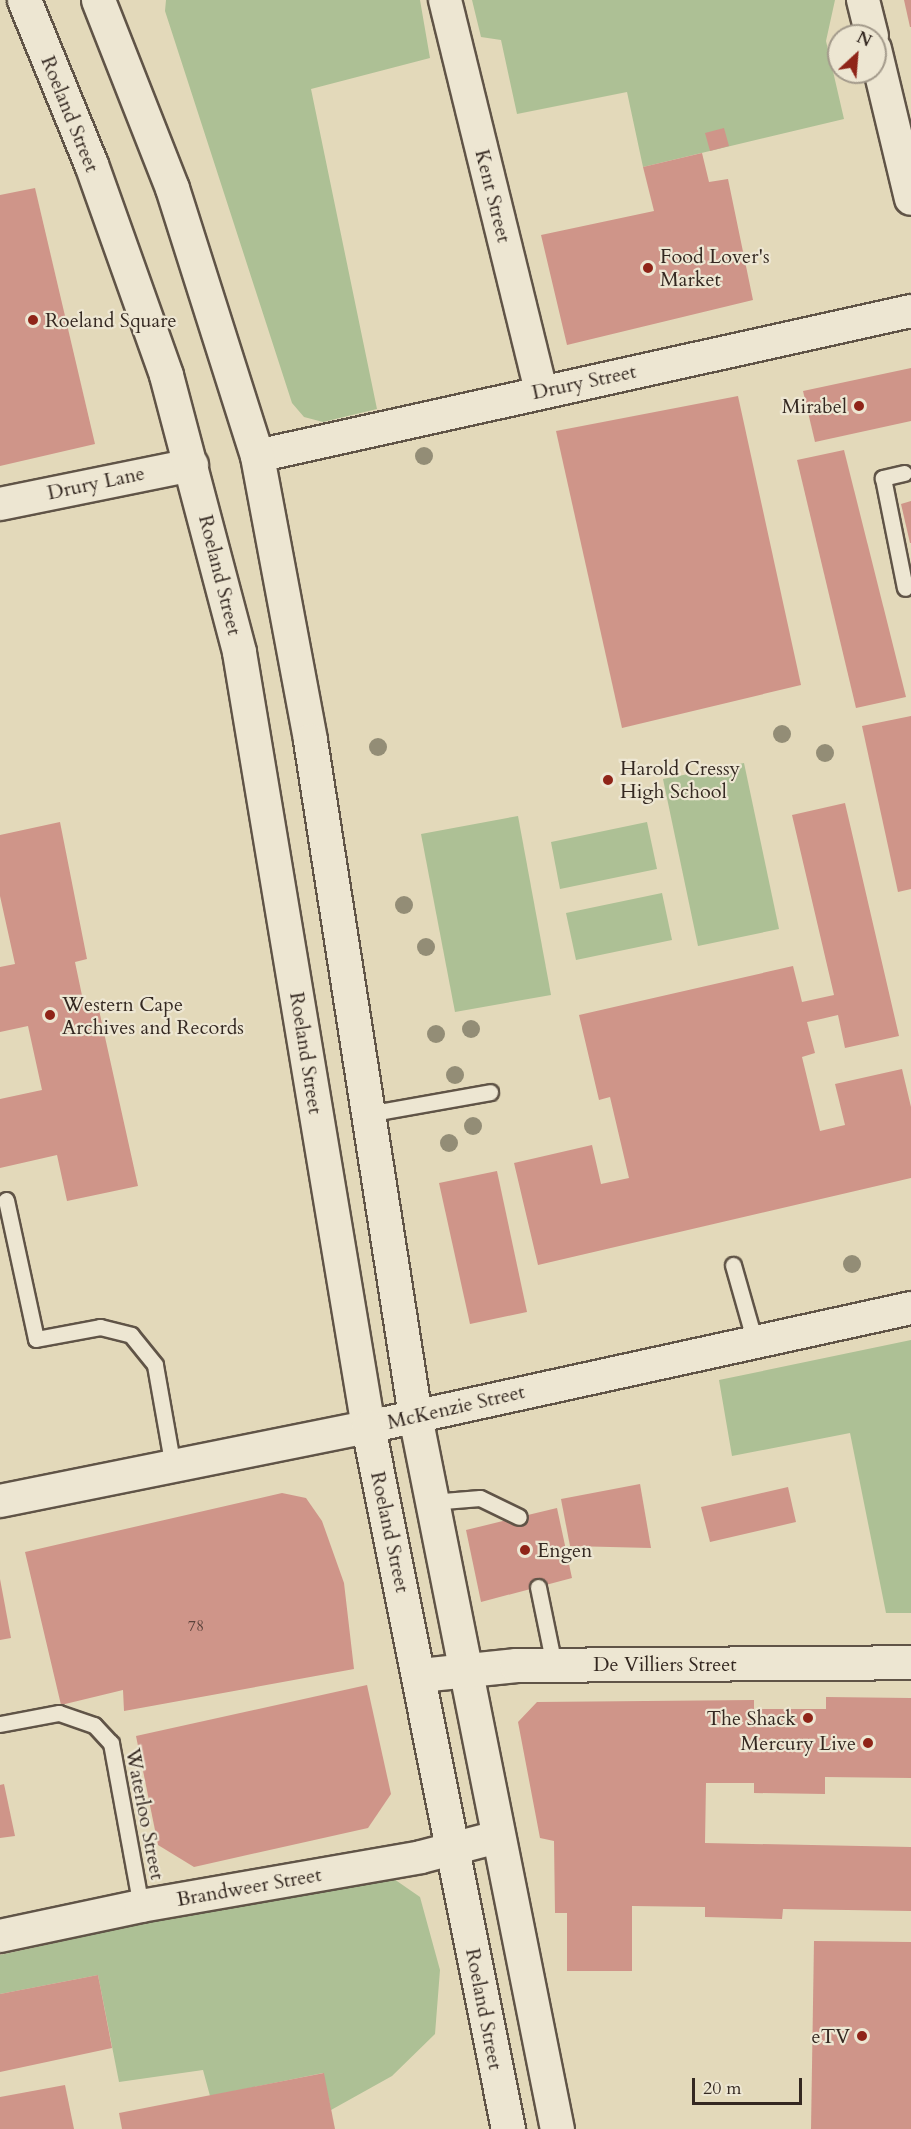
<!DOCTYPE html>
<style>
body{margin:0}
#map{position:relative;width:911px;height:2129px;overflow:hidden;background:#e3d9ba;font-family:Cardo,serif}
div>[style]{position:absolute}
.green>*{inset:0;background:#adc095}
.building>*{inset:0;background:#cf9589}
.roads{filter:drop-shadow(2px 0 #605447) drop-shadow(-2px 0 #605447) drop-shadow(0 2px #605447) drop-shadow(0 -2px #605447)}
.service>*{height:15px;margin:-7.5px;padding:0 7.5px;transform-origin:7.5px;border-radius:7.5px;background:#ede6d2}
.minor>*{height:32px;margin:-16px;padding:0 16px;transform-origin:16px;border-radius:16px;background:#ede6d2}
.secondary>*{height:33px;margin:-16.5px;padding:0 16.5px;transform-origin:16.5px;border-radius:16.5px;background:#ede6d2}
.trees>*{width:18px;height:18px;margin:-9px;border-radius:50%;background:#938d76}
.dots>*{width:16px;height:16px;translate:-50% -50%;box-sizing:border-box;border:3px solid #ede6d2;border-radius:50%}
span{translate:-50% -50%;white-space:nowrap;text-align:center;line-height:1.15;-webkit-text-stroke:4.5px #ede6d2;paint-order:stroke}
.number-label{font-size:16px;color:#5b433b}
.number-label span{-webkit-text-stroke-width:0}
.street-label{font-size:20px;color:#342821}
.poi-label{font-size:20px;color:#342821}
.left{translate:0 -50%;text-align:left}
.right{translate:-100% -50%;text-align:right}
.north{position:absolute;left:827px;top:24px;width:60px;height:60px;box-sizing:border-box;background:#ede6d2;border:2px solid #a39a8b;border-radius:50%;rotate:26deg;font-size:16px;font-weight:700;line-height:24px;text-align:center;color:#342821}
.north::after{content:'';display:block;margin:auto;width:21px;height:27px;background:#8f2418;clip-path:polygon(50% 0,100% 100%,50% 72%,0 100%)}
.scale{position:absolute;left:692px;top:2078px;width:110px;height:27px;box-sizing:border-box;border:3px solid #342821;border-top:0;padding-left:8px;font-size:18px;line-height:21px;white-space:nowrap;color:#342821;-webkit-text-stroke:4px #ede6d2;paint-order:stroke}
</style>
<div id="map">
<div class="green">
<div style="clip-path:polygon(166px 0,420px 0,430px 58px,311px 89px,377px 409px,323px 422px,304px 417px,292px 403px,165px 11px)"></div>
<div style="clip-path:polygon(472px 0,835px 0,826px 41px,844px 119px,643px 167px,627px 92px,517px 114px,501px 40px,481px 37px)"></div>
<div style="clip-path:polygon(744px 763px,779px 929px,698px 946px,663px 779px)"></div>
<div style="clip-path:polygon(518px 816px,551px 995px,455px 1012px,421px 834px)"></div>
<div style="clip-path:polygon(647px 822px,657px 869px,560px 889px,551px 842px)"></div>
<div style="clip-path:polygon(662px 893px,672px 940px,576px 960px,566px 913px)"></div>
<div style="clip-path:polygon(911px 1340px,911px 1613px,886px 1613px,850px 1433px,732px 1456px,719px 1380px)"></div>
<div style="clip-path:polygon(354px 1877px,394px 1879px,420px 1897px,440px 1970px,435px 2034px,392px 2076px,331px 2110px,323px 2073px,210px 2096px,203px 2070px,119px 2082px,98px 1975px,0 1994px,0 1955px)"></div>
</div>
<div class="building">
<div style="clip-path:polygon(904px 0,911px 0,911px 27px,910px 27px)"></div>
<div style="clip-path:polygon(724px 128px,729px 146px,710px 151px,705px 133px)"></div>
<div style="clip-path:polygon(702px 153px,709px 182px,728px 179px,753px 300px,567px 345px,541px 235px,654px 211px,643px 167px)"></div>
<div style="clip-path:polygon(35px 188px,95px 444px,0 466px,0 195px)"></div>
<div style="clip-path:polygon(911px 368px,911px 421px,815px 442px,803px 391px)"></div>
<div style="clip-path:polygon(738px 396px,801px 685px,622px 728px,556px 431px)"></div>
<div style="clip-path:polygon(844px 450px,906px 697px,856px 708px,797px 460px)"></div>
<div style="clip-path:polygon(911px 501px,911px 543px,910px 543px,901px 504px)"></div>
<div style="clip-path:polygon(911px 716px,911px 889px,898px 892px,862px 726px)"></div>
<div style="clip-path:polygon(845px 803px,899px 1036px,845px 1048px,838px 1015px,821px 1019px,807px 1022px,815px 1053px,802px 1057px,820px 1131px,845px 1125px,835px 1084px,902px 1069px,911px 1107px,911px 1178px,538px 1265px,514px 1163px,592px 1145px,601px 1184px,629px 1178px,610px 1097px,599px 1100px,579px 1015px,793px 966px,802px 1002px,834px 995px,792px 815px)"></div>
<div style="clip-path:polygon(60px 822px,87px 959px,75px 962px,84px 1005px,97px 1001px,138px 1186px,67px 1201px,57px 1155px,0 1168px,0 1099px,42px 1090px,28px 1026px,0 1032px,0 967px,15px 964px,0 896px,0 835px)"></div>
<div style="clip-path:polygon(497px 1171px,527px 1312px,470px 1324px,439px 1183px)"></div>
<div style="clip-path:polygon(640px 1484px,651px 1548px,570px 1546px,561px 1499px)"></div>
<div style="clip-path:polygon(788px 1487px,796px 1522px,710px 1542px,701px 1507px)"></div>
<div style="clip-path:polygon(282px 1493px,306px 1498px,322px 1521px,344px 1583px,354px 1669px,124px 1711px,123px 1690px,61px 1705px,25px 1552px)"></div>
<div style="clip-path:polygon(557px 1508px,572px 1578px,481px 1602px,466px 1530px)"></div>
<div style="clip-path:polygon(0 1579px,11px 1638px,0 1640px)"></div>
<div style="clip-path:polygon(367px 1685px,391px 1794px,368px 1828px,194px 1867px,158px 1845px,136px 1736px)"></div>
<div style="clip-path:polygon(826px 1697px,911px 1698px,911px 1778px,825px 1777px,825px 1794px,754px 1793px,754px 1783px,706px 1783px,705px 1843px,911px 1847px,911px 1911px,783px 1909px,782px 1919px,705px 1917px,705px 1907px,632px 1906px,632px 1971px,567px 1971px,567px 1913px,555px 1913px,554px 1841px,540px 1838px,518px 1722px,537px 1702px,754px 1700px,754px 1709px,826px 1709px)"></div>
<div style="clip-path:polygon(4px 1784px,15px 1836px,0 1838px,0 1785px)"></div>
<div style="clip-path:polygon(814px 1941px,911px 1942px,911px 2129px,811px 2129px)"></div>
<div style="clip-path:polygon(98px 1975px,112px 2048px,0 2072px,0 1994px)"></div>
<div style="clip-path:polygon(324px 2073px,335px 2129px,122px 2129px,119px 2113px)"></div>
<div style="clip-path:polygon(65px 2085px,74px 2129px,0 2129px,0 2097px)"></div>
</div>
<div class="roads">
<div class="service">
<div style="left:904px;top:473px;width:22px;rotate:167deg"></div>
<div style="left:883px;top:478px;width:112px;rotate:78.7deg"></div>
<div style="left:367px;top:1114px;width:125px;rotate:-10.1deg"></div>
<div style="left:6px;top:1200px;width:142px;rotate:77.8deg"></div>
<div style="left:36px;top:1339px;width:65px;rotate:-10.6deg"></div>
<div style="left:100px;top:1327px;width:32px;rotate:14deg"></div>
<div style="left:131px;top:1335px;width:38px;rotate:51deg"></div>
<div style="left:155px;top:1365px;width:104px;rotate:80deg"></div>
<div style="left:733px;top:1265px;width:80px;rotate:74.1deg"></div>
<div style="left:431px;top:1502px;width:49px;rotate:-4.7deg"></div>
<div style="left:480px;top:1498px;width:43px;rotate:26deg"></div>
<div style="left:538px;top:1587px;width:80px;rotate:78.4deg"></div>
<div style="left:0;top:1724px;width:60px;rotate:-10.6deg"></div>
<div style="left:59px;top:1713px;width:37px;rotate:19deg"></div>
<div style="left:94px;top:1725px;width:25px;rotate:47deg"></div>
<div style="left:111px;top:1743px;width:166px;rotate:79.6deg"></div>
</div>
<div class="minor">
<div style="left:445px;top:0;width:403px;rotate:76.2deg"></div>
<div style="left:863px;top:0;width:37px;rotate:76deg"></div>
<div style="left:875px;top:49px;width:154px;rotate:76.5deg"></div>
<div style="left:257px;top:456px;width:670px;rotate:-12.5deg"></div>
<div style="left:0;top:504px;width:196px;rotate:-11.5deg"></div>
<div style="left:0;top:1501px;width:375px;rotate:-11.4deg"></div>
<div style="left:368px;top:1427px;width:556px;rotate:-12.36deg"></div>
<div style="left:0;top:1936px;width:144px;rotate:-12deg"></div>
<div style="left:141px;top:1906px;width:284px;rotate:-9.9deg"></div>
<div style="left:421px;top:1857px;width:80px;rotate:-14.6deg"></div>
</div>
<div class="secondary">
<div style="left:24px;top:0;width:177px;rotate:67.8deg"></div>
<div style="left:91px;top:164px;width:224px;rotate:70.4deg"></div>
<div style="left:166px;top:375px;width:286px;rotate:75.2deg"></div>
<div style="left:239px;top:652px;width:786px;rotate:80.55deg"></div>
<div style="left:368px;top:1427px;width:716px;rotate:78.72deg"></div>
<div style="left:98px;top:0;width:202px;rotate:68.5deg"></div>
<div style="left:172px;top:188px;width:281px;rotate:72.4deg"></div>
<div style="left:257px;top:456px;width:289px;rotate:79.4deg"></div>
<div style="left:310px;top:740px;width:684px;rotate:81.17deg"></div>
<div style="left:415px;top:1416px;width:727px;rotate:78.74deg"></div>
<div style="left:420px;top:1675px;width:97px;rotate:-5.9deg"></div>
<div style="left:516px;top:1665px;width:395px;rotate:-0.4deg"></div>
</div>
</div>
<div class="trees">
<div style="left:424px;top:456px"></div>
<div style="left:782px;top:734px"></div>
<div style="left:378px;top:747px"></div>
<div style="left:825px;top:753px"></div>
<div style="left:404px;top:905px"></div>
<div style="left:426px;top:947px"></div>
<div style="left:471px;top:1029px"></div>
<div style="left:436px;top:1034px"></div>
<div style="left:455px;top:1075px"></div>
<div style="left:473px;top:1126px"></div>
<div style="left:449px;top:1143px"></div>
<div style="left:852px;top:1264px"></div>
</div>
<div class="dots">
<div style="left:648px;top:268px;background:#8f2418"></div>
<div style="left:33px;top:320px;background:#8f2418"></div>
<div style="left:859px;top:406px;background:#8f2418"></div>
<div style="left:608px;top:780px;background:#8f2418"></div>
<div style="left:50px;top:1015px;background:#8f2418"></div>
<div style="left:525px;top:1550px;background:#8f2418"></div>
<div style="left:808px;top:1718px;background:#8f2418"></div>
<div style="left:868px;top:1743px;background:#8f2418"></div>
<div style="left:862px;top:2036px;background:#8f2418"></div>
</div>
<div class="number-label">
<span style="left:196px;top:1626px">78</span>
</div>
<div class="street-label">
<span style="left:70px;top:114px;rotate:68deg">Roeland Street</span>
<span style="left:493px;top:196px;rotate:76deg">Kent Street</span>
<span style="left:584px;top:382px;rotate:-12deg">Drury Street</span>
<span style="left:96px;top:483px;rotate:-12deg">Drury Lane</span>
<span style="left:220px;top:575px;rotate:76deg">Roeland Street</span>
<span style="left:306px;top:1053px;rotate:81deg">Roeland Street</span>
<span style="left:456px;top:1407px;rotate:-13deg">McKenzie Street</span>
<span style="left:390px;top:1532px;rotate:78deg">Roeland Street</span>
<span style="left:665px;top:1664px">De Villiers Street</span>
<span style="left:145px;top:1814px;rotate:79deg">Waterloo Street</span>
<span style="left:249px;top:1887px;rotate:-10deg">Brandweer Street</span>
<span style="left:484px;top:2009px;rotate:79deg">Roeland Street</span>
</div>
<div class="poi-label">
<span class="left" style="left:660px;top:268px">Food Lover's<br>Market</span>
<span class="left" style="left:45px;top:320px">Roeland Square</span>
<span class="right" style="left:847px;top:406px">Mirabel</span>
<span class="left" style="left:620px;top:780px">Harold Cressy<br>High School</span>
<span class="left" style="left:62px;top:1016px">Western Cape<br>Archives and Records</span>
<span class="left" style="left:537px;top:1550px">Engen</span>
<span class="right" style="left:796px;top:1718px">The Shack</span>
<span class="right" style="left:856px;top:1743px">Mercury Live</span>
<span class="right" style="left:850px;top:2036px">eTV</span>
</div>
<div class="north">N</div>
<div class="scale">20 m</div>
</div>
